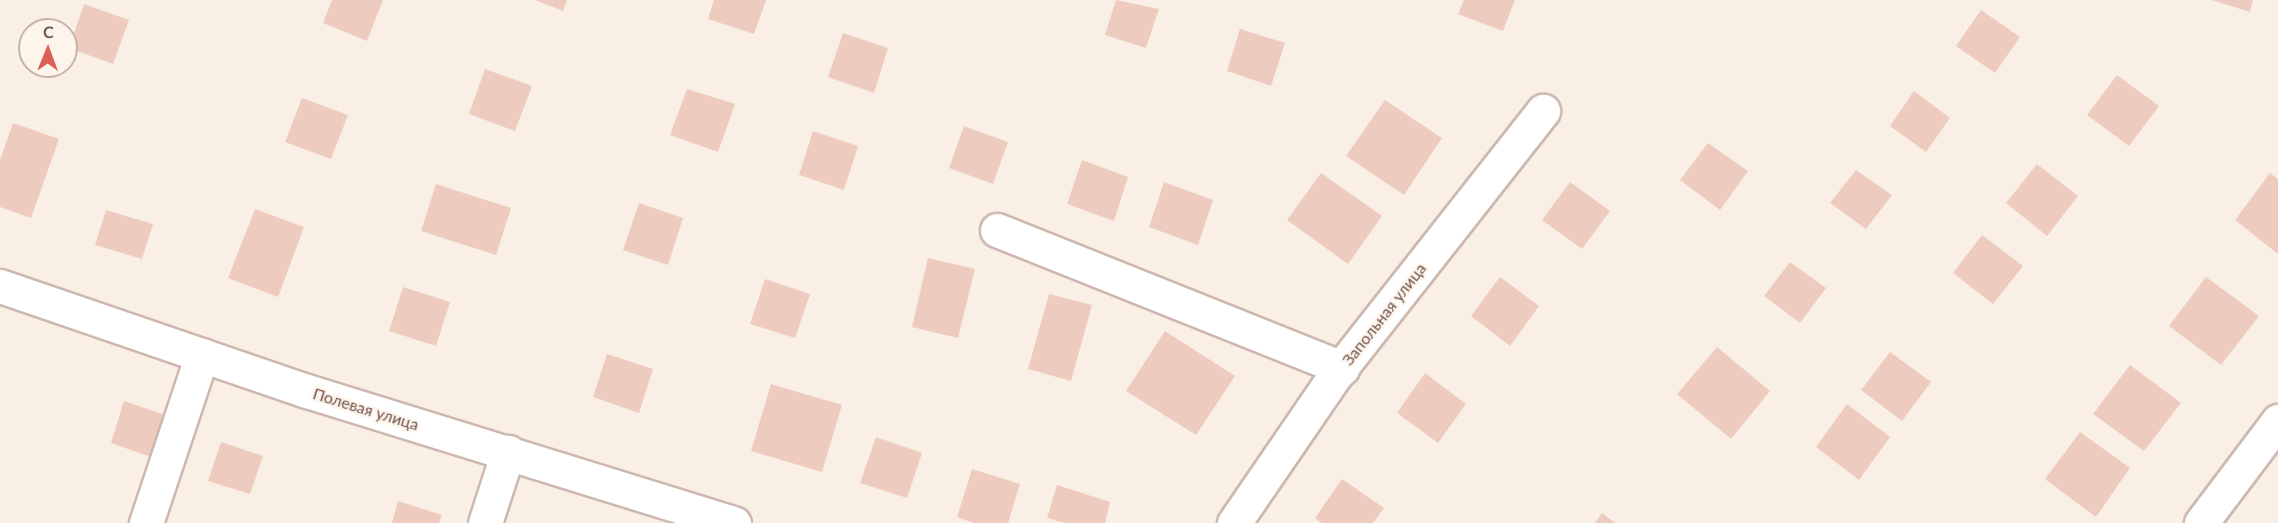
<!DOCTYPE html>
<meta charset="utf-8">
<style>
body{margin:0}
#map{position:relative;width:2278px;height:523px;overflow:hidden;background:#faefe5;font-family:Lato,sans-serif}
div>[style]{position:absolute}
.building>*{inset:0;background:#eecbbf}
.roads{filter:drop-shadow(2px 0 #cdb8af) drop-shadow(-2px 0 #cdb8af) drop-shadow(0 2px #cdb8af) drop-shadow(0 -2px #cdb8af)}
.minor>*{height:33px;margin:-16.5px;padding:0 16.5px;transform-origin:16.5px;border-radius:16.5px;background:#fff}
span{translate:-50% -50%;white-space:nowrap;text-align:center;line-height:1.15;-webkit-text-stroke:4.5px #fdf4eb;paint-order:stroke}
.street-label{font-size:16px;color:#71544c}
.north{position:absolute;left:18px;top:18px;width:60px;height:60px;box-sizing:border-box;background:#fdf4eb;border:2px solid #c5b4ab;border-radius:50%;rotate:1deg;font-size:16px;font-weight:700;line-height:24px;text-align:center;color:#71544c}
.north::after{content:'';display:block;margin:auto;width:21px;height:27px;background:#db5f54;clip-path:polygon(50% 0,100% 100%,50% 72%,0 100%)}
</style>
<div id="map">
<div class="building">
<div style="clip-path:polygon(332px 0,383px 0,367px 41px,323px 23px)"></div>
<div style="clip-path:polygon(535px 0,567px 0,563px 11px)"></div>
<div style="clip-path:polygon(714px 0,766px 0,754px 34px,708px 19px)"></div>
<div style="clip-path:polygon(1116px 0,1159px 9px,1146px 48px,1105px 35px)"></div>
<div style="clip-path:polygon(1464px 0,1515px 0,1503px 31px,1458px 14px)"></div>
<div style="clip-path:polygon(2212px 0,2253px 0,2250px 12px)"></div>
<div style="clip-path:polygon(84px 4px,129px 20px,113px 64px,69px 48px)"></div>
<div style="clip-path:polygon(1981px 10px,2020px 37px,1995px 73px,1956px 46px)"></div>
<div style="clip-path:polygon(1240px 29px,1285px 43px,1271px 86px,1227px 71px)"></div>
<div style="clip-path:polygon(843px 33px,888px 48px,874px 93px,828px 77px)"></div>
<div style="clip-path:polygon(485px 69px,532px 86px,515px 131px,469px 114px)"></div>
<div style="clip-path:polygon(2117px 75px,2159px 106px,2129px 146px,2087px 115px)"></div>
<div style="clip-path:polygon(687px 89px,735px 104px,718px 152px,670px 135px)"></div>
<div style="clip-path:polygon(1914px 91px,1950px 118px,1926px 152px,1890px 126px)"></div>
<div style="clip-path:polygon(302px 98px,348px 115px,331px 159px,285px 142px)"></div>
<div style="clip-path:polygon(1385px 100px,1442px 138px,1404px 195px,1346px 156px)"></div>
<div style="clip-path:polygon(13px 123px,59px 139px,31px 218px,0 207px,0 160px)"></div>
<div style="clip-path:polygon(964px 126px,1008px 142px,993px 184px,949px 168px)"></div>
<div style="clip-path:polygon(813px 131px,858px 146px,844px 190px,799px 175px)"></div>
<div style="clip-path:polygon(1708px 143px,1748px 171px,1720px 210px,1680px 180px)"></div>
<div style="clip-path:polygon(1082px 160px,1128px 177px,1114px 221px,1067px 204px)"></div>
<div style="clip-path:polygon(2037px 164px,2078px 196px,2047px 236px,2006px 203px)"></div>
<div style="clip-path:polygon(1856px 170px,1892px 195px,1866px 229px,1830px 203px)"></div>
<div style="clip-path:polygon(1321px 173px,1382px 216px,1348px 264px,1287px 220px)"></div>
<div style="clip-path:polygon(2270px 173px,2278px 179px,2278px 254px,2235px 220px)"></div>
<div style="clip-path:polygon(1164px 182px,1213px 200px,1198px 245px,1149px 227px)"></div>
<div style="clip-path:polygon(1570px 182px,1610px 211px,1582px 249px,1542px 220px)"></div>
<div style="clip-path:polygon(436px 184px,511px 208px,496px 255px,421px 231px)"></div>
<div style="clip-path:polygon(639px 203px,683px 218px,668px 265px,623px 250px)"></div>
<div style="clip-path:polygon(255px 209px,304px 227px,278px 297px,228px 278px)"></div>
<div style="clip-path:polygon(106px 210px,153px 224px,142px 259px,95px 245px)"></div>
<div style="clip-path:polygon(1982px 235px,2023px 266px,1993px 304px,1953px 273px)"></div>
<div style="clip-path:polygon(928px 258px,975px 269px,958px 338px,912px 327px)"></div>
<div style="clip-path:polygon(1790px 262px,1826px 288px,1800px 323px,1764px 296px)"></div>
<div style="clip-path:polygon(1500px 277px,1539px 306px,1510px 346px,1471px 316px)"></div>
<div style="clip-path:polygon(2206px 277px,2259px 316px,2221px 365px,2169px 326px)"></div>
<div style="clip-path:polygon(765px 279px,810px 294px,795px 338px,750px 324px)"></div>
<div style="clip-path:polygon(403px 287px,450px 302px,436px 346px,389px 331px)"></div>
<div style="clip-path:polygon(1049px 294px,1092px 305px,1071px 381px,1028px 369px)"></div>
<div style="clip-path:polygon(1165px 331px,1235px 376px,1196px 435px,1126px 391px)"></div>
<div style="clip-path:polygon(1717px 347px,1770px 391px,1731px 439px,1677px 394px)"></div>
<div style="clip-path:polygon(1890px 352px,1931px 382px,1902px 421px,1861px 390px)"></div>
<div style="clip-path:polygon(607px 354px,653px 369px,639px 413px,593px 397px)"></div>
<div style="clip-path:polygon(2130px 365px,2181px 403px,2144px 451px,2093px 414px)"></div>
<div style="clip-path:polygon(1425px 373px,1466px 404px,1438px 443px,1397px 413px)"></div>
<div style="clip-path:polygon(771px 384px,842px 405px,822px 472px,751px 451px)"></div>
<div style="clip-path:polygon(124px 401px,168px 416px,154px 458px,111px 443px)"></div>
<div style="clip-path:polygon(1847px 404px,1890px 437px,1859px 480px,1816px 447px)"></div>
<div style="clip-path:polygon(2080px 432px,2130px 468px,2096px 517px,2045px 479px)"></div>
<div style="clip-path:polygon(876px 437px,922px 453px,907px 498px,860px 483px)"></div>
<div style="clip-path:polygon(221px 442px,263px 456px,250px 494px,208px 481px)"></div>
<div style="clip-path:polygon(972px 469px,1020px 484px,1008px 523px,974px 523px,957px 517px)"></div>
<div style="clip-path:polygon(1342px 479px,1384px 508px,1373px 523px,1322px 523px,1315px 518px)"></div>
<div style="clip-path:polygon(1057px 485px,1110px 502px,1105px 523px,1065px 523px,1047px 518px)"></div>
<div style="clip-path:polygon(398px 501px,442px 515px,439px 523px,392px 523px)"></div>
<div style="clip-path:polygon(1602px 513px,1615px 523px,1595px 523px)"></div>
</div>
<div class="roads">
<div class="minor">
<div style="left:997px;top:230px;width:372px;rotate:21.8deg"></div>
<div style="left:0;top:286px;width:324px;rotate:18.9deg"></div>
<div style="left:307px;top:391px;width:447px;rotate:17.2deg"></div>
<div style="left:146px;top:523px;width:177px;rotate:-71.6deg"></div>
<div style="left:485px;top:523px;width:75px;rotate:-72.1deg"></div>
<div style="left:1234px;top:523px;width:181px;rotate:-55.6deg"></div>
<div style="left:1336px;top:374px;width:335px;rotate:-51.8deg"></div>
<div style="left:2201px;top:523px;width:128px;rotate:-53deg"></div>
</div>
</div>
<div class="street-label">
<span style="left:1384px;top:314px;rotate:-52deg">Запольная улица</span>
<span style="left:366px;top:409px;rotate:17deg">Полевая улица</span>
</div>
<div class="north">С</div>
</div>
